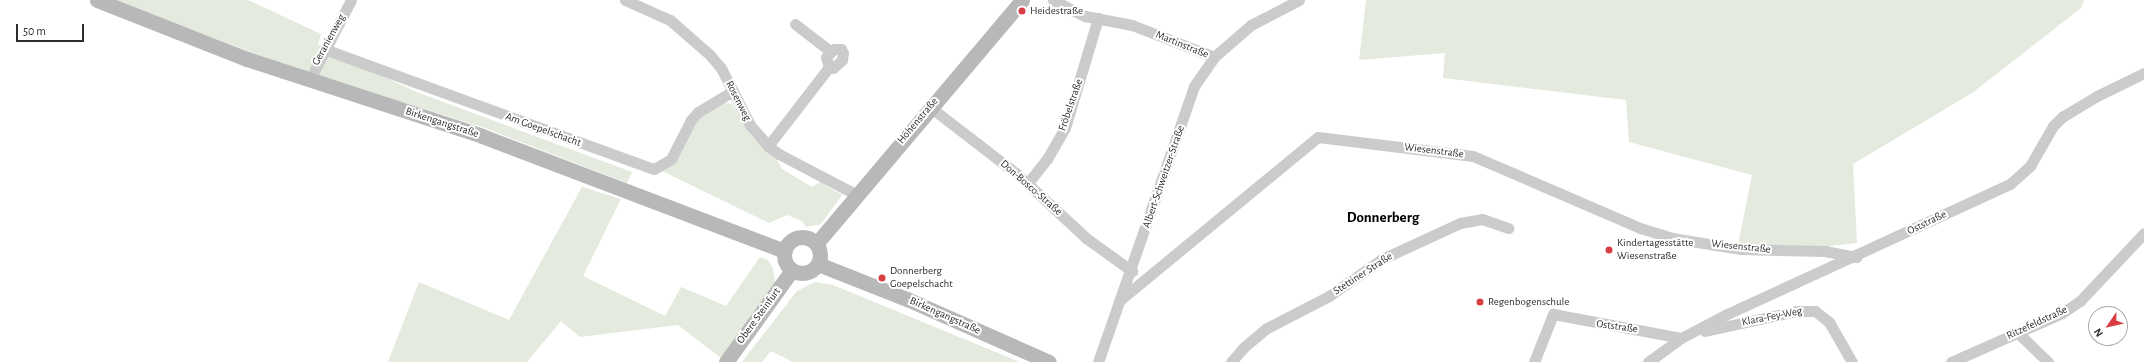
<!DOCTYPE html>
<meta charset="utf-8">
<style>
body{margin:0}
#map{position:relative;width:2144px;height:362px;overflow:hidden;background:#fff;font-family:"Alegreya Sans",sans-serif}
div>[style]{position:absolute}
.green>*{inset:0;background:#e4eadd}
.street>*{height:11px;margin:-5.5px;padding:0 5.5px;transform-origin:5.5px;border-radius:5.5px;background:#cbcbcb}
.secondary>*{height:15px;margin:-7.5px;padding:0 7.5px;transform-origin:7.5px;border-radius:7.5px;background:#b8b8b8}
.secondary>.ring{margin:-7.5px;padding:0;box-sizing:content-box;background:none;border:15px solid #b8b8b8;border-radius:50%}
.dots>*{width:11px;height:11px;translate:-50% -50%;box-sizing:border-box;border:2px solid #fff;border-radius:50%}
span{translate:-50% -50%;white-space:nowrap;text-align:center;line-height:1.15;-webkit-text-stroke:4px #fff;paint-order:stroke}
.poi-label{font-size:11px;color:#2e2e2e}
.left{translate:0 -50%;text-align:left}
.street-label{font-size:11px;color:#2e2e2e}
.district-label{font-size:15px;color:#000;font-weight:700}
.north{position:absolute;left:2088px;top:306px;width:40px;height:40px;box-sizing:border-box;background:#fff;border:1px solid #ababab;border-radius:50%;rotate:236deg;font-size:11px;font-weight:700;line-height:16px;text-align:center;color:#2e2e2e}
.north::after{content:'';display:block;margin:auto;width:14px;height:18px;background:#d83d44;clip-path:polygon(50% 0,100% 100%,50% 72%,0 100%)}
.scale{position:absolute;left:16px;top:24px;width:68px;height:18px;box-sizing:border-box;border:2px solid #2e2e2e;border-top:0;padding-left:5px;font-size:12px;line-height:14px;white-space:nowrap;color:#2e2e2e;-webkit-text-stroke:3px #fff;paint-order:stroke}
</style>
<div id="map">
<div class="green">
<div style="clip-path:polygon(116px 0,248px 0,321px 34px,318px 45px,414px 91px,632px 172px,627px 183px,485px 128px,286px 66px)"></div>
<div style="clip-path:polygon(1366px 0,2084px 0,2081px 8px,1972px 93px,1853px 164px,1857px 243px,1801px 249px,1738px 245px,1752px 175px,1629px 142px,1626px 100px,1443px 78px,1445px 53px,1359px 60px)"></div>
<div style="clip-path:polygon(723px 99px,725px 103px,732px 104px,750px 134px,777px 159px,782px 169px,812px 187px,820px 182px,842px 195px,821px 224px,806px 227px,802px 221px,787px 215px,769px 223px,662px 171px,694px 120px)"></div>
<div style="clip-path:polygon(582px 187px,621px 199px,583px 276px,665px 316px,681px 287px,726px 306px,760px 257px,768px 260px,773px 268px,775px 283px,721px 358px,678px 325px,580px 337px,561px 321px,527px 362px,388px 362px,419px 282px,509px 320px)"></div>
<div style="clip-path:polygon(815px 282px,833px 285px,1020px 362px,793px 362px,771px 351px,762px 362px,742px 362px,797px 291px)"></div>
</div>
<div class="street">
<div style="left:625px;top:0;width:49px;rotate:24deg"></div>
<div style="left:670px;top:20px;width:53px;rotate:41.2deg"></div>
<div style="left:710px;top:55px;width:17px;rotate:50deg"></div>
<div style="left:721px;top:68px;width:64px;rotate:63deg"></div>
<div style="left:750px;top:125px;width:28px;rotate:49deg"></div>
<div style="left:768px;top:146px;width:14px;rotate:36deg"></div>
<div style="left:779px;top:154px;width:88px;rotate:27.7deg"></div>
<div style="left:1053px;top:0;width:36px;rotate:27deg"></div>
<div style="left:1085px;top:16px;width:48px;rotate:10.8deg"></div>
<div style="left:1132px;top:25px;width:88px;rotate:21.3deg"></div>
<div style="left:1214px;top:57px;width:49px;rotate:-40.9deg"></div>
<div style="left:1251px;top:25px;width:54px;rotate:-27.5deg"></div>
<div style="left:795px;top:24px;width:44px;rotate:37.6deg"></div>
<div style="left:324px;top:49px;width:351px;rotate:20deg"></div>
<div style="left:654px;top:169px;width:20px;rotate:-30deg"></div>
<div style="left:671px;top:159px;width:44px;rotate:-62.9deg"></div>
<div style="left:691px;top:120px;width:11px;rotate:-49deg"></div>
<div style="left:698px;top:112px;width:41px;rotate:-31deg"></div>
<div style="left:834px;top:49px;width:7px"></div>
<div style="left:841px;top:49px;width:4px;rotate:63deg"></div>
<div style="left:843px;top:53px;width:7px;rotate:98deg"></div>
<div style="left:842px;top:60px;width:12px;rotate:138deg"></div>
<div style="left:833px;top:68px;width:4px;rotate:-166deg"></div>
<div style="left:829px;top:67px;width:10px;rotate:-107deg"></div>
<div style="left:826px;top:57px;width:11px;rotate:-45deg"></div>
<div style="left:309px;top:81px;width:91px;rotate:-62.6deg"></div>
<div style="left:930px;top:107px;width:110px;rotate:37.6deg"></div>
<div style="left:1017px;top:174px;width:94px;rotate:42.8deg"></div>
<div style="left:1086px;top:238px;width:57px;rotate:35.7deg"></div>
<div style="left:768px;top:146px;width:100px;rotate:-52.3deg"></div>
<div style="left:1028px;top:183px;width:31px;rotate:-52deg"></div>
<div style="left:1047px;top:159px;width:36px;rotate:-60deg"></div>
<div style="left:1065px;top:128px;width:115px;rotate:-73.3deg"></div>
<div style="left:1120px;top:300px;width:256px;rotate:-39.5deg"></div>
<div style="left:1318px;top:137px;width:156px;rotate:7deg"></div>
<div style="left:1473px;top:156px;width:182px;rotate:23.3deg"></div>
<div style="left:1640px;top:228px;width:34px;rotate:17deg"></div>
<div style="left:1672px;top:238px;width:70px;rotate:9.1deg"></div>
<div style="left:1741px;top:249px;width:84px;rotate:1.4deg"></div>
<div style="left:1825px;top:251px;width:32px;rotate:11deg"></div>
<div style="left:1705px;top:331px;width:93px;rotate:-12.4deg"></div>
<div style="left:1796px;top:311px;width:19px"></div>
<div style="left:1815px;top:311px;width:18px;rotate:38deg"></div>
<div style="left:1829px;top:322px;width:46px;rotate:60.1deg"></div>
<div style="left:2018px;top:333px;width:42px;rotate:44deg"></div>
<div style="left:1098px;top:362px;width:292px;rotate:-70.8deg"></div>
<div style="left:1194px;top:86px;width:35px;rotate:-55deg"></div>
<div style="left:1231px;top:362px;width:20px;rotate:-49deg"></div>
<div style="left:1244px;top:347px;width:30px;rotate:-40deg"></div>
<div style="left:1267px;top:328px;width:70px;rotate:-27.3deg"></div>
<div style="left:1329px;top:296px;width:65px;rotate:-34.9deg"></div>
<div style="left:1382px;top:259px;width:86px;rotate:-24.8deg"></div>
<div style="left:1460px;top:223px;width:22px;rotate:-10deg"></div>
<div style="left:1482px;top:219px;width:28px;rotate:19deg"></div>
<div style="left:1534px;top:362px;width:52px;rotate:-68.4deg"></div>
<div style="left:1553px;top:314px;width:130px;rotate:10.6deg"></div>
<div style="left:1648px;top:362px;width:41px;rotate:-36deg"></div>
<div style="left:1681px;top:338px;width:50px;rotate:-27.6deg"></div>
<div style="left:1725px;top:315px;width:314px;rotate:-24.7deg"></div>
<div style="left:2010px;top:184px;width:27px;rotate:-42deg"></div>
<div style="left:2030px;top:166px;width:46px;rotate:-60.1deg"></div>
<div style="left:2053px;top:126px;width:13px;rotate:-45deg"></div>
<div style="left:2062px;top:117px;width:41px;rotate:-31deg"></div>
<div style="left:2097px;top:96px;width:52px;rotate:-26.1deg"></div>
<div style="left:1951px;top:362px;width:121px;rotate:-23.8deg"></div>
<div style="left:2062px;top:313px;width:22px;rotate:-34deg"></div>
<div style="left:2080px;top:301px;width:93px;rotate:-46.7deg"></div>
</div>
<div class="secondary">
<div style="left:97px;top:0;width:161px;rotate:21.5deg"></div>
<div style="left:247px;top:59px;width:247px;rotate:18.1deg"></div>
<div style="left:482px;top:136px;width:323px;rotate:20.8deg"></div>
<div class="ring" style="left:784px;top:237px;width:21px;height:21px"></div>
<div style="left:816px;top:244px;width:319px;rotate:-49.8deg"></div>
<div style="left:818px;top:264px;width:96px;rotate:21.5deg"></div>
<div style="left:907px;top:299px;width:155px;rotate:23.9deg"></div>
<div style="left:726px;top:362px;width:113px;rotate:-54.3deg"></div>
</div>
<div class="dots">
<div style="left:1022px;top:11px;background:#d83d44"></div>
<div style="left:1609px;top:250px;background:#d83d44"></div>
<div style="left:882px;top:278px;background:#d83d44"></div>
<div style="left:1480px;top:302px;background:#d83d44"></div>
</div>
<div class="poi-label">
<span class="left" style="left:1030px;top:11px">Heidestraße</span>
<span class="left" style="left:1617px;top:250px">Kindertagesstätte<br>Wiesenstraße</span>
<span class="left" style="left:890px;top:278px">Donnerberg<br>Goepelschacht</span>
<span class="left" style="left:1488px;top:302px">Regenbogenschule</span>
</div>
<div class="street-label">
<span style="left:329px;top:40px;rotate:-61deg">Geranienweg</span>
<span style="left:1182px;top:45px;rotate:22deg">Martinstraße</span>
<span style="left:738px;top:101px;rotate:63deg">Rosenweg</span>
<span style="left:1071px;top:105px;rotate:-71deg">Fröbelstraße</span>
<span style="left:918px;top:121px;rotate:-50deg">Höhenstraße</span>
<span style="left:442px;top:123px;rotate:18deg">Birkengangstraße</span>
<span style="left:543px;top:130px;rotate:20deg">Am Goepelschacht</span>
<span style="left:1434px;top:151px;rotate:7deg">Wiesenstraße</span>
<span style="left:1164px;top:177px;rotate:-71deg">Albert-Schweitzer-Straße</span>
<span style="left:1031px;top:188px;rotate:41deg">Don-Bosco-Straße</span>
<span style="left:1927px;top:223px;rotate:-26deg">Oststraße</span>
<span style="left:1741px;top:247px;rotate:6deg">Wiesenstraße</span>
<span style="left:1363px;top:274px;rotate:-33deg">Stettiner Straße</span>
<span style="left:759px;top:316px;rotate:-54deg">Obere Steinfurt</span>
<span style="left:945px;top:316px;rotate:24deg">Birkengangstraße</span>
<span style="left:1772px;top:317px;rotate:-11deg">Klara-Fey-Weg</span>
<span style="left:2037px;top:323px;rotate:-25deg">Ritzefeldstraße</span>
<span style="left:1617px;top:327px;rotate:8deg">Oststraße</span>
</div>
<div class="district-label">
<span style="left:1383px;top:218px">Donnerberg</span>
</div>
<div class="north">N</div>
<div class="scale">50 m</div>
</div>
